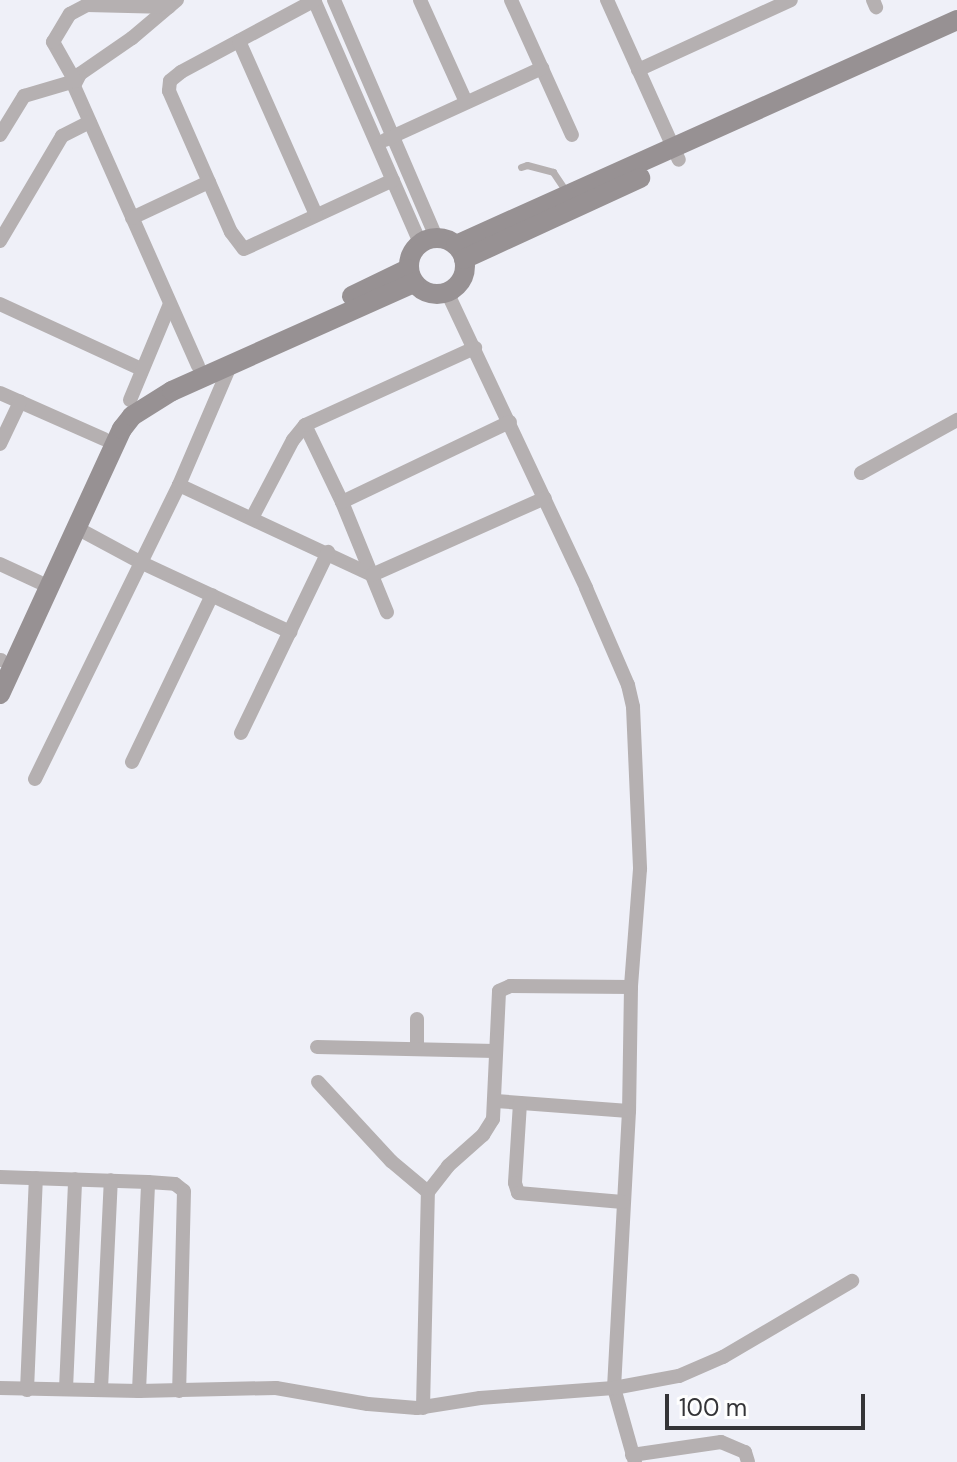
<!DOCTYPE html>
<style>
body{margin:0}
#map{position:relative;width:957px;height:1462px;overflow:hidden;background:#eff0f8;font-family:"DM Sans",sans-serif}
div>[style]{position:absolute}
.lane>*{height:7px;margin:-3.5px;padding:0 3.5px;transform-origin:3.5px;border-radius:3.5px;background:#b5b0b1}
.street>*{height:14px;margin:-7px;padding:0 7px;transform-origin:7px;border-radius:7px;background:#b5b0b1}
.secondary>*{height:20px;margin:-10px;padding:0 10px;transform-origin:10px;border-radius:10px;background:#979193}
.secondary>.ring{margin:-10px;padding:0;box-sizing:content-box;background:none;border:20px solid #979193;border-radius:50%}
span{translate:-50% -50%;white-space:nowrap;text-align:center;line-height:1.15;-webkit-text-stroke:8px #fefefe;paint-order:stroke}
.scale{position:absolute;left:665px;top:1394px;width:200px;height:36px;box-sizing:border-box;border:4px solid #343437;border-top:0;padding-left:10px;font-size:24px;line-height:28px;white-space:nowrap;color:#343437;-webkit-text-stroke:6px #fefefe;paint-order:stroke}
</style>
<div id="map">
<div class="lane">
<div style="left:521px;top:167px;width:6px;rotate:-18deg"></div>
<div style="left:527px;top:165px;width:27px;rotate:15deg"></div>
<div style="left:553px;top:172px;width:25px;rotate:56deg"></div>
</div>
<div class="street">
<div style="left:177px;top:0;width:59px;rotate:139.8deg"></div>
<div style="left:132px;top:38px;width:63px;rotate:145.3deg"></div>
<div style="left:80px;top:74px;width:13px;rotate:117deg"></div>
<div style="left:74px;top:86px;width:306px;rotate:66.1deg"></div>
<div style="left:314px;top:0;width:265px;rotate:66.4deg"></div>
<div style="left:315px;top:0;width:152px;rotate:151.8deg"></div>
<div style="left:181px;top:72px;width:14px;rotate:141deg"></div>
<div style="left:170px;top:81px;width:10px;rotate:96deg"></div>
<div style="left:169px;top:91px;width:154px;rotate:66.3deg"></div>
<div style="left:231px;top:232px;width:21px;rotate:53deg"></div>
<div style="left:244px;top:249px;width:164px;rotate:-24.8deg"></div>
<div style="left:334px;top:0;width:258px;rotate:66.7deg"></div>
<div style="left:420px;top:0;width:112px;rotate:65.7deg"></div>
<div style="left:511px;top:0;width:148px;rotate:65.7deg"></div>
<div style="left:607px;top:0;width:175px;rotate:65.8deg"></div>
<div style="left:873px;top:0;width:8px;rotate:67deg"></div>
<div style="left:239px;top:41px;width:190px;rotate:66.1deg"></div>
<div style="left:638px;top:70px;width:168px;rotate:-24.6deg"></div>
<div style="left:0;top:135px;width:46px;rotate:-58.4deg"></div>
<div style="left:24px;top:96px;width:53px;rotate:-16.4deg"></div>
<div style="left:75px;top:81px;width:45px;rotate:-119.4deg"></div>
<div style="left:53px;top:42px;width:33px;rotate:-59deg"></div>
<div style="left:70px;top:14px;width:19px;rotate:-28deg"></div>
<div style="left:87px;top:5px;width:82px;rotate:1.4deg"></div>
<div style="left:385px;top:140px;width:173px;rotate:-24.6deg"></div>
<div style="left:132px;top:218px;width:85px;rotate:-25.1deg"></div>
<div style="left:0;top:241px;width:122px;rotate:-59.4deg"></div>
<div style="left:62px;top:136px;width:31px;rotate:-27deg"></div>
<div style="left:447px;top:292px;width:327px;rotate:64.8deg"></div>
<div style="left:586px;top:588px;width:106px;rotate:66.6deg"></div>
<div style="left:628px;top:685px;width:23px;rotate:77deg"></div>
<div style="left:633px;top:707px;width:162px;rotate:87.5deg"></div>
<div style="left:640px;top:869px;width:118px;rotate:94.4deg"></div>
<div style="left:631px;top:987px;width:124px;rotate:90.9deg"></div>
<div style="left:629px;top:1111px;width:277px;rotate:93.1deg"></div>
<div style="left:614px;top:1388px;width:77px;rotate:74.2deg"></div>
<div style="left:0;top:304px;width:155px;rotate:24.7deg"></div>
<div style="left:0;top:393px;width:114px;rotate:23.9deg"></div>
<div style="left:130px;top:400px;width:104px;rotate:-67.4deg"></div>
<div style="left:305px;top:425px;width:85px;rotate:64.3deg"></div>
<div style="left:342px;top:502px;width:119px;rotate:67.8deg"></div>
<div style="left:0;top:444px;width:47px;rotate:-64.5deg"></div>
<div style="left:861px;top:473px;width:110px;rotate:-28.9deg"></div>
<div style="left:179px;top:485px;width:213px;rotate:25deg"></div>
<div style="left:372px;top:575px;width:189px;rotate:-24deg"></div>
<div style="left:342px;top:502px;width:186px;rotate:-25.5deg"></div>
<div style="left:252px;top:518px;width:88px;rotate:-62.3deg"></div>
<div style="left:293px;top:440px;width:19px;rotate:-51deg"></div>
<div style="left:305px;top:425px;width:187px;rotate:-24.4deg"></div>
<div style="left:75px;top:527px;width:74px;rotate:28.3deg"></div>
<div style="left:140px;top:562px;width:166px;rotate:25deg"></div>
<div style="left:0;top:564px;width:43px;rotate:24.8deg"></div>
<div style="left:0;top:660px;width:1px"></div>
<div style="left:241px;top:733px;width:201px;rotate:-64.3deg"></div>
<div style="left:132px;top:762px;width:185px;rotate:-64.4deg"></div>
<div style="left:35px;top:779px;width:327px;rotate:-63.9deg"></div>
<div style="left:179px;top:485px;width:129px;rotate:-66.8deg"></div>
<div style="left:417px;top:1019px;width:30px;rotate:90deg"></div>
<div style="left:317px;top:1047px;width:178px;rotate:1.3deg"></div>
<div style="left:318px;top:1082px;width:108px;rotate:47.3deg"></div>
<div style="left:391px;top:1161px;width:48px;rotate:40deg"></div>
<div style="left:496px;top:1101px;width:133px;rotate:4.3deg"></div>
<div style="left:520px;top:1103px;width:80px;rotate:93.6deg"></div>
<div style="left:515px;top:1183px;width:10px;rotate:73deg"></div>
<div style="left:518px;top:1193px;width:105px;rotate:4.9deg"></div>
<div style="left:0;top:1177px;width:148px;rotate:1.9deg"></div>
<div style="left:148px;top:1182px;width:27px;rotate:4deg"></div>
<div style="left:175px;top:1184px;width:11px;rotate:38deg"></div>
<div style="left:184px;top:1191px;width:200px;rotate:91.4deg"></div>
<div style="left:0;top:1388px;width:139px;rotate:1.2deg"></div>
<div style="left:139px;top:1391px;width:137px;rotate:-1.3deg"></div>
<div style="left:276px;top:1388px;width:93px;rotate:9.9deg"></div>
<div style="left:368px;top:1404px;width:49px;rotate:4.7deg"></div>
<div style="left:417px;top:1408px;width:64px;rotate:-9deg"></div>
<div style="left:480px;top:1398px;width:134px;rotate:-4.3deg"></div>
<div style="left:614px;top:1388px;width:66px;rotate:-10.5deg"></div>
<div style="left:679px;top:1376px;width:48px;rotate:-23.4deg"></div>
<div style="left:723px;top:1357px;width:150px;rotate:-30.5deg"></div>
<div style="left:66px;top:1389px;width:210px;rotate:-87.5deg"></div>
<div style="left:101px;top:1389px;width:209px;rotate:-87.3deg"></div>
<div style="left:27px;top:1390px;width:212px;rotate:-87.6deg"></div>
<div style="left:139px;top:1391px;width:209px;rotate:-87.5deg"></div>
<div style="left:423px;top:1408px;width:216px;rotate:-88.7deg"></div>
<div style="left:428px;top:1192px;width:33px;rotate:-52deg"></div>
<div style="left:448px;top:1166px;width:47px;rotate:-41.5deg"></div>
<div style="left:483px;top:1135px;width:19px;rotate:-58deg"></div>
<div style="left:493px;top:1119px;width:128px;rotate:-87.3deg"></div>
<div style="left:499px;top:991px;width:12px;rotate:-24deg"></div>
<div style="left:510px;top:986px;width:121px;rotate:0.5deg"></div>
<div style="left:632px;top:1455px;width:90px;rotate:-8.3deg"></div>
<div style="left:721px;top:1442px;width:26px;rotate:23deg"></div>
<div style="left:745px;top:1452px;width:10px;rotate:73deg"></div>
</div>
<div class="secondary">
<div class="ring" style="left:409px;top:238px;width:36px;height:36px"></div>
<div style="left:456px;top:245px;width:549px;rotate:-24.18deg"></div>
<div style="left:464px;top:259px;width:194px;rotate:-24.7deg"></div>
<div style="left:352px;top:296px;width:62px;rotate:-25.7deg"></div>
<div style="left:0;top:694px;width:292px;rotate:-65.3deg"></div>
<div style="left:122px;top:429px;width:16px;rotate:-52deg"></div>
<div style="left:132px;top:416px;width:47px;rotate:-32deg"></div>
<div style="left:172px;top:391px;width:265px;rotate:-24.1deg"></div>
</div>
<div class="scale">100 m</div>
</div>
